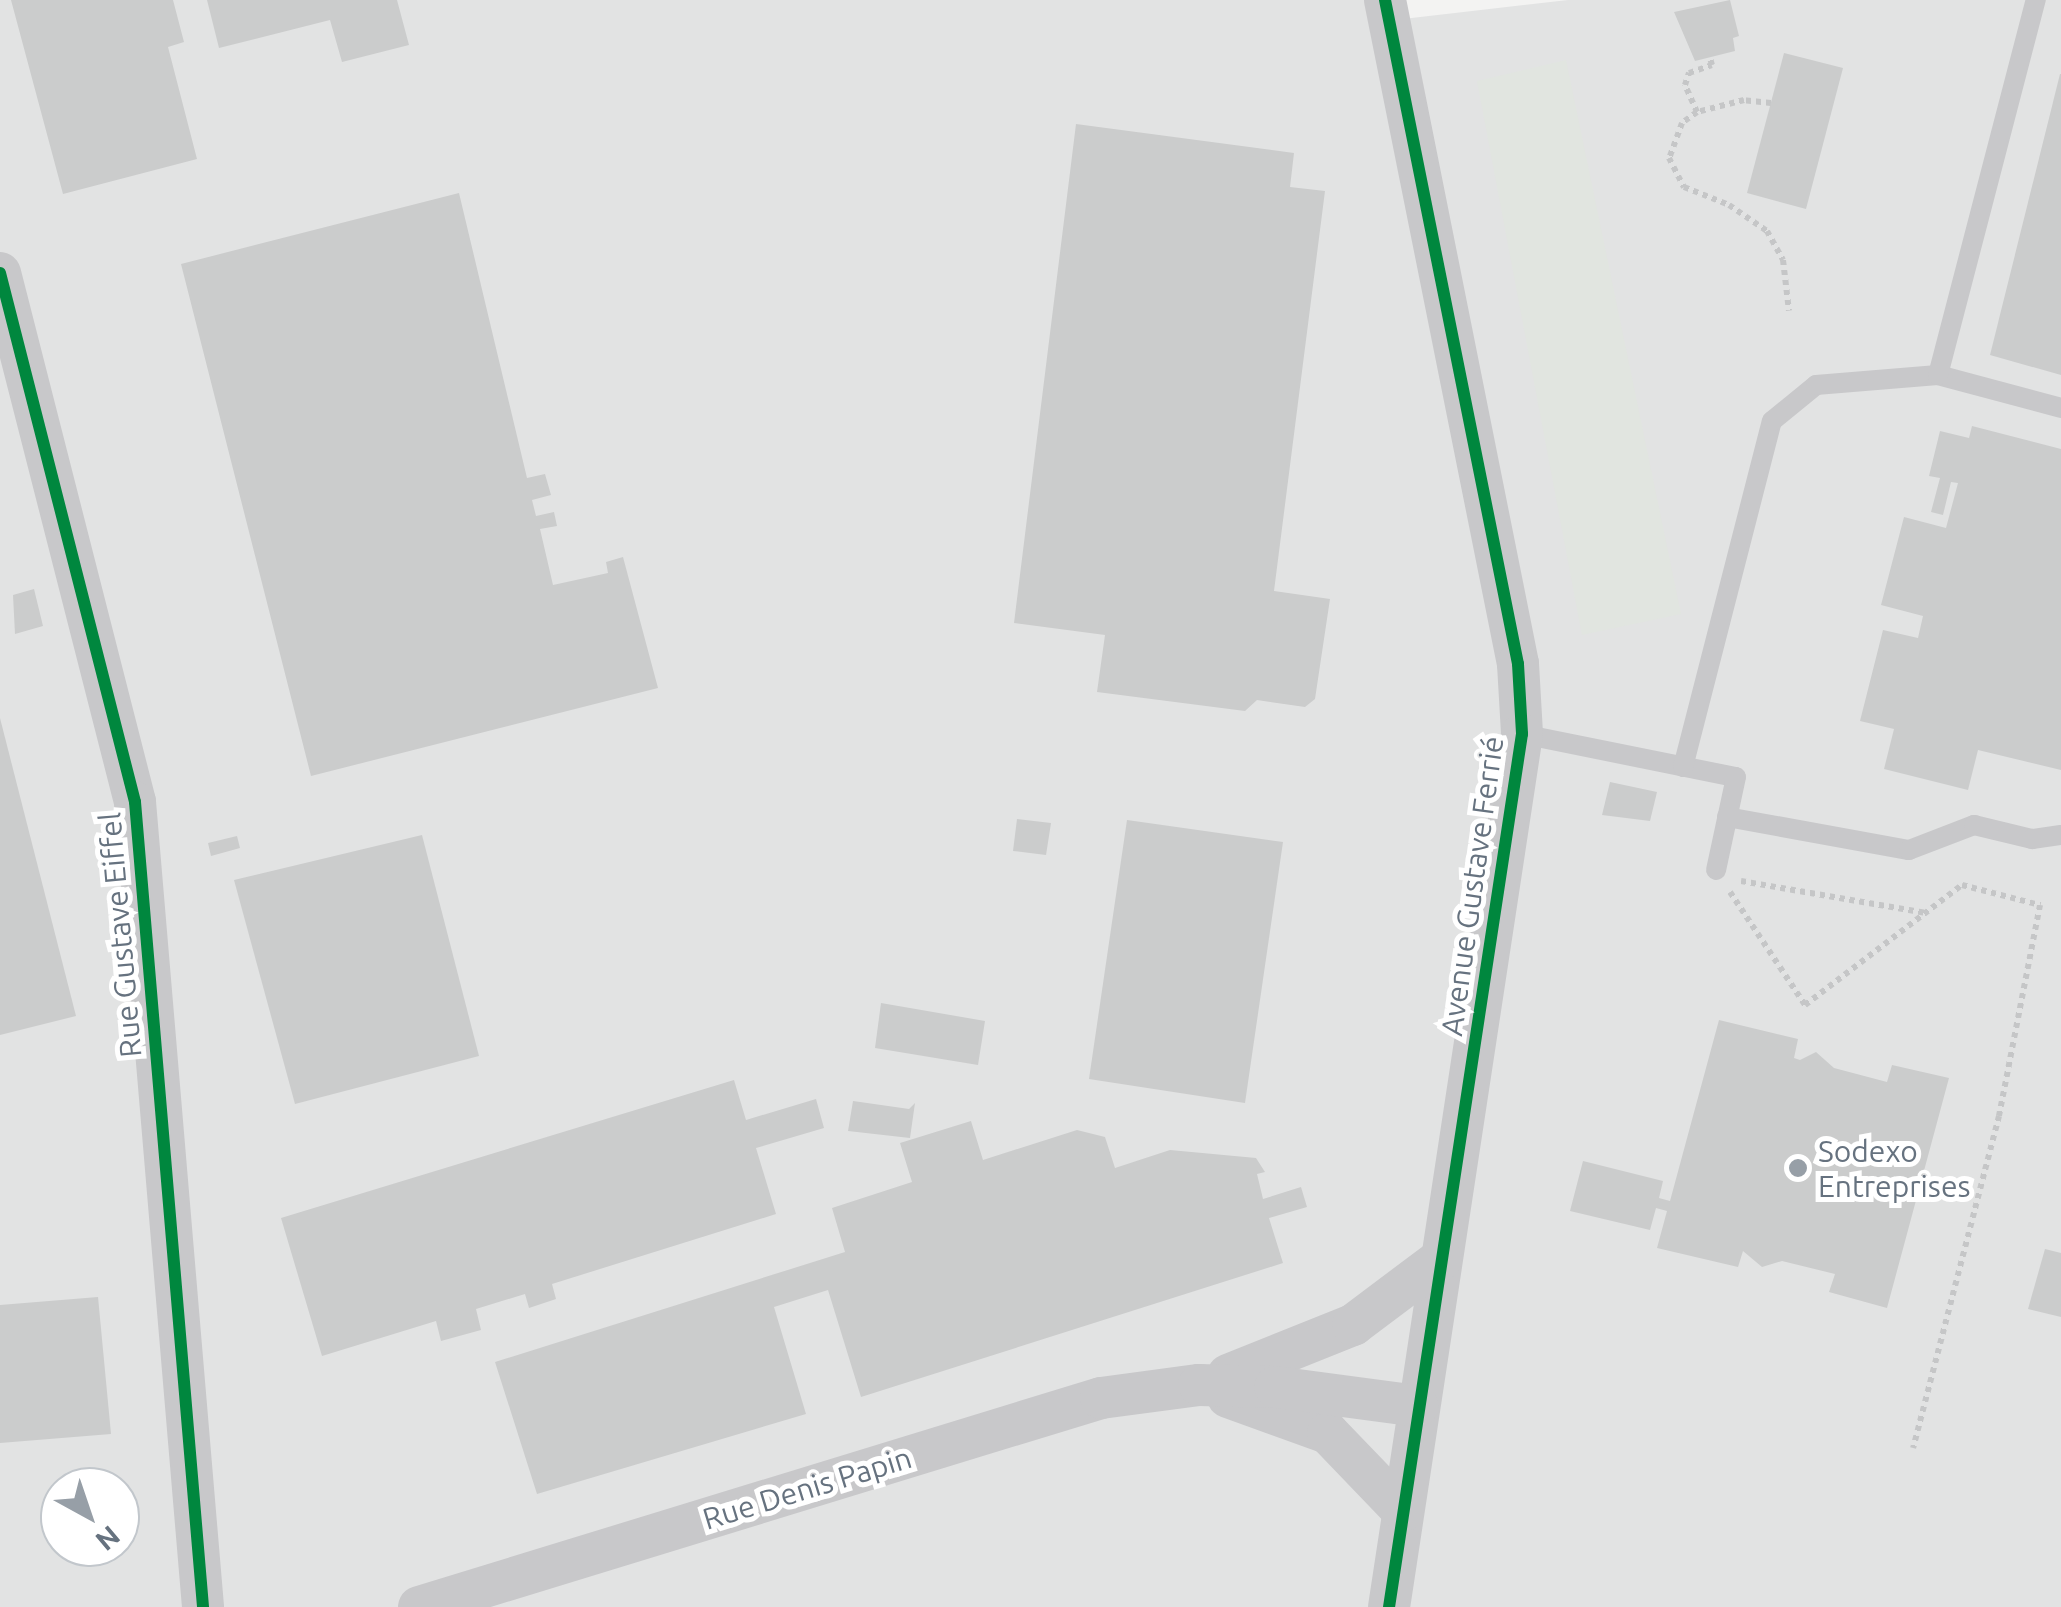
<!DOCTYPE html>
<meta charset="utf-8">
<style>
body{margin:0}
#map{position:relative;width:2061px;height:1607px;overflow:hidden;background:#f3f3f2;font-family:Ubuntu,sans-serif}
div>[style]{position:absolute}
.built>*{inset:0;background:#e2e3e3}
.green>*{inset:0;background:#e1e5e0}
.building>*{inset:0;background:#cbcccc}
.path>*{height:6px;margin-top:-3px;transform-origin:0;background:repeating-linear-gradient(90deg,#c5c6c7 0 5px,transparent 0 10px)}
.service>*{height:20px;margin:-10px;padding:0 10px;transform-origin:10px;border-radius:10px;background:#c8c8ca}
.minor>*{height:42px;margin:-21px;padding:0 21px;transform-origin:21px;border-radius:21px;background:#c8c8ca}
.cycleway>*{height:12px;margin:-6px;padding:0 6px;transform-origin:6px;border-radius:6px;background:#00873e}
.dots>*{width:28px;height:28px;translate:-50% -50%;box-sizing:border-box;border:5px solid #fff;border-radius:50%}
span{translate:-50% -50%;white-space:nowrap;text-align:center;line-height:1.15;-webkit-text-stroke:10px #fff;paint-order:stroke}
.street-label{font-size:30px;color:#66727f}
.poi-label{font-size:30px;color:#66727f}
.left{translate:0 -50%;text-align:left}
.north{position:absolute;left:40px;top:1467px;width:100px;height:100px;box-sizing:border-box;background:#fff;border:2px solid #c2c7cc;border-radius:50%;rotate:140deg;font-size:28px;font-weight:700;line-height:40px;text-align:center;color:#66727f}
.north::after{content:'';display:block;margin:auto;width:35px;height:45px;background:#979fa7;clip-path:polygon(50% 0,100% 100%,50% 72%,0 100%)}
</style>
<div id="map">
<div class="built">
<div style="clip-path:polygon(evenodd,0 0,1398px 0,1403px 19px,1568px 0,2061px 0,2061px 1607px,0 1607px,0 0,60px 1487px,120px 1487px,120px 1547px,60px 1547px,60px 1487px)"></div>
</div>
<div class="green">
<div style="clip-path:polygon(1566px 60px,1681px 614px,1582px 635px,1477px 81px)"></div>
</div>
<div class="building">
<div style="clip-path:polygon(11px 0,173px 0,184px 42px,168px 47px,197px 159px,63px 194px)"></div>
<div style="clip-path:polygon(207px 0,397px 0,409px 45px,342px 62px,330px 20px,219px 48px)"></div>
<div style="clip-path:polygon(1730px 0,1739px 36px,1733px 38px,1735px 51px,1695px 61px,1674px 12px)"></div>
<div style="clip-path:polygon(1784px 53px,1843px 68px,1806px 209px,1747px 193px)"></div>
<div style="clip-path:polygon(2060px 74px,2061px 74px,2061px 375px,1990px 355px)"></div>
<div style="clip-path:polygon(1076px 124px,1294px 153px,1290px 187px,1325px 191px,1274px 591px,1330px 599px,1315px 699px,1305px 707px,1257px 700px,1245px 711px,1097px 692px,1105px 635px,1014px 623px)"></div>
<div style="clip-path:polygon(459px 193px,527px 478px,545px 474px,551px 495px,532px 500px,536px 516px,554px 512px,557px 526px,540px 529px,553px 585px,608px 573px,606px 562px,623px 557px,658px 688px,311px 776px,181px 264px)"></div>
<div style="clip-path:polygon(1972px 426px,2061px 449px,2061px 770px,1978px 750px,1968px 790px,1884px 769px,1894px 729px,1860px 721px,1883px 630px,1918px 638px,1923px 616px,1881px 605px,1904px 517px,1946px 528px,1958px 483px,1951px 482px,1943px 515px,1931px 512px,1940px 478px,1929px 476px,1940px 431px,1969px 438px)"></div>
<div style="clip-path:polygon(34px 589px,43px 626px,15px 634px,13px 595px)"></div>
<div style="clip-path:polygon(0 718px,76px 1016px,0 1035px)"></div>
<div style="clip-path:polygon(1610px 782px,1657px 792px,1650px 821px,1602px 815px)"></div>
<div style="clip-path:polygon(1017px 819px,1051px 823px,1046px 855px,1013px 851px)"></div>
<div style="clip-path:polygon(1127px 820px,1283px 842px,1245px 1103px,1089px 1079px)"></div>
<div style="clip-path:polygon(422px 835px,479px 1056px,295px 1104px,234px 880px)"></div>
<div style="clip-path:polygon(237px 836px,240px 848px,211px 856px,208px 843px)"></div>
<div style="clip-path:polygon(881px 1003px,985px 1021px,978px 1065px,875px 1048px)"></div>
<div style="clip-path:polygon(1719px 1020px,1798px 1039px,1794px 1058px,1800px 1060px,1816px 1052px,1834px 1068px,1887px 1082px,1892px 1065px,1949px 1078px,1887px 1308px,1829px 1292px,1835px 1274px,1782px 1261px,1762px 1267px,1743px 1251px,1738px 1267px,1657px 1248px,1667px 1211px,1656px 1208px,1650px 1230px,1570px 1211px,1583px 1161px,1663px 1181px,1659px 1198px,1670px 1201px)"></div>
<div style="clip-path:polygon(734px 1080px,746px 1120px,816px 1099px,824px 1128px,756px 1148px,776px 1214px,552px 1284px,556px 1299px,529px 1308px,525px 1294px,476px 1309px,481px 1330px,441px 1341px,436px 1321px,322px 1356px,281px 1218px)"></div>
<div style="clip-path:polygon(853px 1101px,909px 1109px,915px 1103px,910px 1138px,848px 1131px)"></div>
<div style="clip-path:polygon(971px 1121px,983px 1160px,1077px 1130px,1105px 1137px,1115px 1168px,1170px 1150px,1256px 1158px,1265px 1172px,1257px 1174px,1263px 1199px,1301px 1187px,1307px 1207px,1269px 1218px,1283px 1263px,861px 1397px,828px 1290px,774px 1307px,806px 1414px,537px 1494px,495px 1362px,845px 1252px,832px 1208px,912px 1182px,900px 1143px)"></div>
<div style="clip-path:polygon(2045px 1249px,2061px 1253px,2061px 1317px,2028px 1309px)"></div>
<div style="clip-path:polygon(98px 1297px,111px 1434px,0 1443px,0 1305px)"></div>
</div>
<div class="path">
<div style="left:1771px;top:103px;width:27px;rotate:-174deg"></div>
<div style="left:1744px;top:100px;width:49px;rotate:165.7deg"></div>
<div style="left:1697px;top:112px;width:19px;rotate:144deg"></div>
<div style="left:1682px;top:123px;width:37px;rotate:110deg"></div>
<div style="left:1669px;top:158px;width:33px;rotate:63deg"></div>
<div style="left:1684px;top:187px;width:48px;rotate:21.8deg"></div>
<div style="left:1729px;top:205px;width:46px;rotate:34.4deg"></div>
<div style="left:1767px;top:231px;width:33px;rotate:61deg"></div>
<div style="left:1783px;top:260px;width:51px;rotate:83.3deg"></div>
<div style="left:1697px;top:112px;width:30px;rotate:-114deg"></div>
<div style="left:1685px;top:85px;width:13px;rotate:-72deg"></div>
<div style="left:1689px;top:73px;width:24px;rotate:-19deg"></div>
<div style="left:1712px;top:65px;width:7px;rotate:-106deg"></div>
<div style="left:1741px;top:881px;width:188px;rotate:9.8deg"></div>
<div style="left:1730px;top:892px;width:136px;rotate:56.4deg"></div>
<div style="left:1805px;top:1005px;width:198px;rotate:-37.4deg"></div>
<div style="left:1962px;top:885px;width:81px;rotate:14.4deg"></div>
<div style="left:2040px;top:905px;width:215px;rotate:101deg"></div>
<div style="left:1999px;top:1116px;width:343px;rotate:104.5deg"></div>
</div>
<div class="service">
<div style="left:1938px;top:375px;width:127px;rotate:15deg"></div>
<div style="left:1522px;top:734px;width:218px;rotate:11.4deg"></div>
<div style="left:1736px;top:777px;width:95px;rotate:102.1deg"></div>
<div style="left:1683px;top:767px;width:357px;rotate:-75.6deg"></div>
<div style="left:1772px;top:421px;width:57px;rotate:-39.3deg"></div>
<div style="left:1816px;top:385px;width:122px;rotate:-4.7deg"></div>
<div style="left:1938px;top:375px;width:388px;rotate:-75.4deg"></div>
<div style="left:1727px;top:817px;width:185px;rotate:10.3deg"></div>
<div style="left:1909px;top:850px;width:70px;rotate:-21deg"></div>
<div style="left:1974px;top:825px;width:60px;rotate:13.6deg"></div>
<div style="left:2032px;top:839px;width:29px;rotate:-8deg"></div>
</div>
<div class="minor">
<div style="left:1385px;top:0;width:677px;rotate:78.67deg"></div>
<div style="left:1518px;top:664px;width:70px;rotate:86.7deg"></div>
<div style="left:1522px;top:734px;width:883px;rotate:98.66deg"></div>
<div style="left:0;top:273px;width:546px;rotate:75.68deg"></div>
<div style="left:135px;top:802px;width:808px;rotate:85.17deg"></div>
<div style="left:1228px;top:1375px;width:135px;rotate:-21.8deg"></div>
<div style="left:1353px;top:1325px;width:110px;rotate:-36.9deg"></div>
<div style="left:1228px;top:1397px;width:106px;rotate:19.8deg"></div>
<div style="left:1328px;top:1433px;width:108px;rotate:46.1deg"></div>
<div style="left:419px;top:1607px;width:713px;rotate:-17.04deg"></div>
<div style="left:1101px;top:1398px;width:99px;rotate:-7.6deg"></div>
<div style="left:1199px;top:1385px;width:76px;rotate:1.5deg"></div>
<div style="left:1275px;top:1387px;width:144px;rotate:7.6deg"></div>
</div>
<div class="cycleway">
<div style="left:1385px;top:0;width:677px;rotate:78.67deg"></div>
<div style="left:1518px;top:664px;width:70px;rotate:86.7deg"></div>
<div style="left:1522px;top:734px;width:883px;rotate:98.66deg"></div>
<div style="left:0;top:273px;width:546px;rotate:75.68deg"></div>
<div style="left:135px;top:802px;width:808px;rotate:85.17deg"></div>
</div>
<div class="dots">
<div style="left:1798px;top:1168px;background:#979fa7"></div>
</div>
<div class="street-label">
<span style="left:1472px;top:886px;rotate:-82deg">Avenue Gustave Ferrié</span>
<span style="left:120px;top:935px;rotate:-95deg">Rue Gustave Eiffel</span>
<span style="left:807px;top:1488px;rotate:-17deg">Rue Denis Papin</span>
</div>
<div class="poi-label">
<span class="left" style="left:1818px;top:1168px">Sodexo<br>Entreprises</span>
</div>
<div class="north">N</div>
</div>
